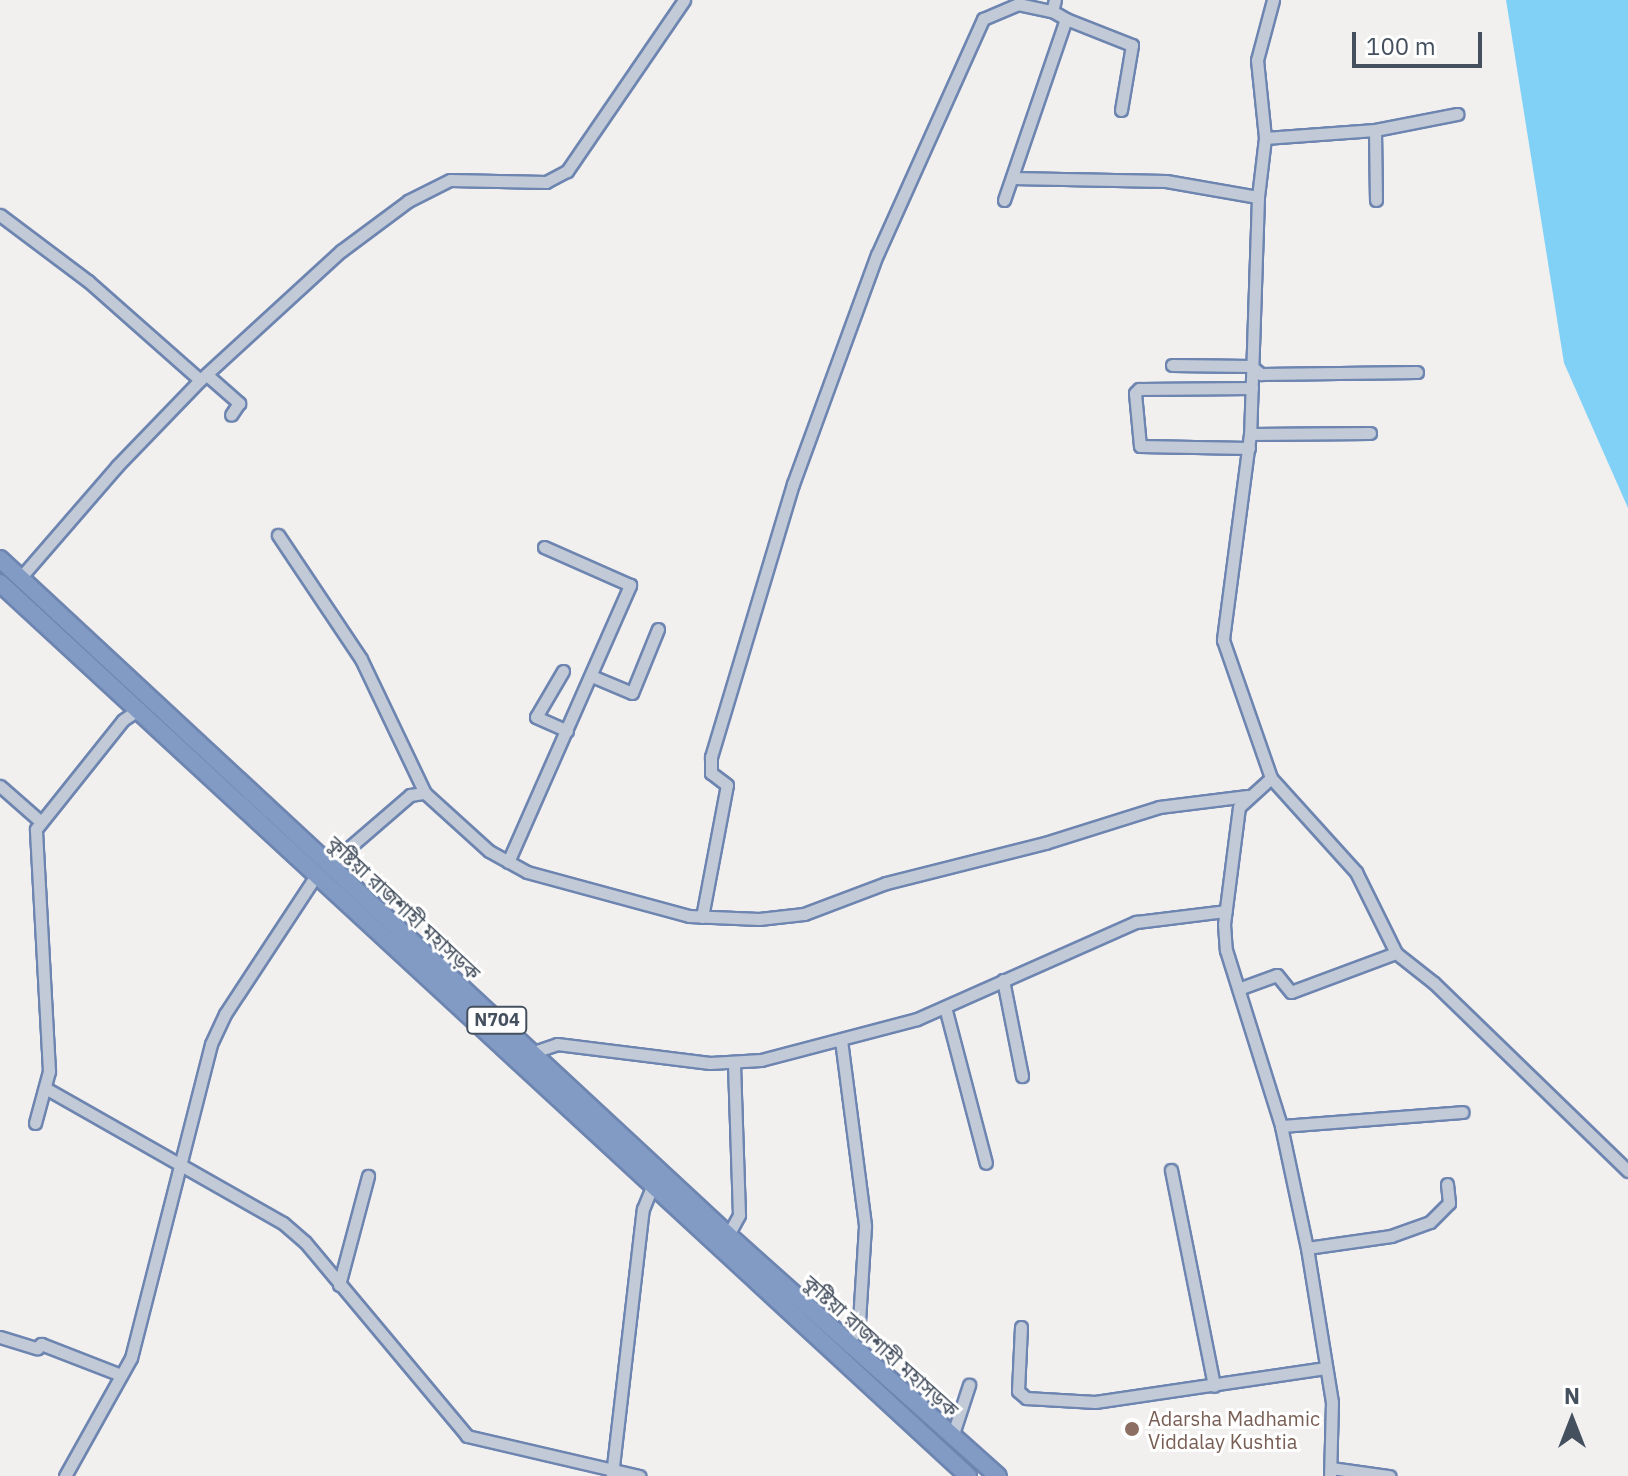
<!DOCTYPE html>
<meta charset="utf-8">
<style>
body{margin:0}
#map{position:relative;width:1628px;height:1476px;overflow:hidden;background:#f2f0ef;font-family:"IBM Plex Sans","Noto Sans Bengali",sans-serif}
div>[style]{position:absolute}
.water>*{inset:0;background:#81d1f6}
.roads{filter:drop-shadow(2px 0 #6d85b0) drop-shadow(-2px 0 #6d85b0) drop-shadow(0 2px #6d85b0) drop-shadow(0 -2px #6d85b0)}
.minor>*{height:11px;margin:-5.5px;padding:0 5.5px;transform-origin:5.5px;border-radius:5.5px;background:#c1cad6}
.highway>*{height:16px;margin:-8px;padding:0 8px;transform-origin:8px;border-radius:8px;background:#829bc4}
.dots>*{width:22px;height:22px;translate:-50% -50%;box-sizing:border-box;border:4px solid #fff;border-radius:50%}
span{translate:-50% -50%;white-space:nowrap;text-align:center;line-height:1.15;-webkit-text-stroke:6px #fff;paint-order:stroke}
.shield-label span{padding:2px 6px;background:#fff;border:2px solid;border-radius:6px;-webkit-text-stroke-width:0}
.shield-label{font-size:18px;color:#45505f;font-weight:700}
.street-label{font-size:20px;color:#45505f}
.education-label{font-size:20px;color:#785e54}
.left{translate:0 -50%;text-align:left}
.north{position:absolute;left:1532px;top:1380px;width:80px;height:80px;-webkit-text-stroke:6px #fff;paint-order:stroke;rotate:0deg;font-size:22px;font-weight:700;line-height:32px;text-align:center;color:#45505f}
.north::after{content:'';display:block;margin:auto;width:28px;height:36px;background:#45505f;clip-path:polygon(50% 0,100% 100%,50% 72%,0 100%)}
.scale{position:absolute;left:1352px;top:32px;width:130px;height:36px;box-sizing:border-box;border:4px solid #45505f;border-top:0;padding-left:10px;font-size:24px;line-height:28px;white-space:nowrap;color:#45505f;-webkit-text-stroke:6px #fff;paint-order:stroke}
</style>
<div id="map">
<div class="water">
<div style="clip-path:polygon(1506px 0,1628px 0,1628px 508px,1564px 363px)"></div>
</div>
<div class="roads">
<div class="minor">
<div style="left:1273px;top:0;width:62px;rotate:104.9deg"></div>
<div style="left:1257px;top:60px;width:78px;rotate:84.1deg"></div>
<div style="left:1265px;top:138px;width:59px;rotate:96.8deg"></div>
<div style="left:1258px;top:197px;width:237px;rotate:91.9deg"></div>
<div style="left:1250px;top:434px;width:208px;rotate:97.5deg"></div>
<div style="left:1223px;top:640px;width:146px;rotate:70.8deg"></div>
<div style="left:1271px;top:778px;width:43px;rotate:137.8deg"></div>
<div style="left:1239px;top:807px;width:118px;rotate:97.3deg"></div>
<div style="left:1224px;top:924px;width:26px;rotate:86deg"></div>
<div style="left:1226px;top:950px;width:184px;rotate:72.6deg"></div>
<div style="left:1281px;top:1126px;width:125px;rotate:78deg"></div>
<div style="left:1307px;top:1248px;width:156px;rotate:80.8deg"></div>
<div style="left:1332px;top:1402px;width:74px;rotate:91.5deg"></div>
<div style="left:1066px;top:19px;width:71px;rotate:21.5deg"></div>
<div style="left:1132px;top:45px;width:66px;rotate:99.6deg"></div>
<div style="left:1375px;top:130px;width:70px;rotate:89.2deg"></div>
<div style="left:1265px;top:138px;width:110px;rotate:-4.2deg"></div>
<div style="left:1375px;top:130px;width:84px;rotate:-11deg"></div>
<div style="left:1012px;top:178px;width:154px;rotate:1.1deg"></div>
<div style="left:1166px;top:181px;width:93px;rotate:9.9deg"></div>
<div style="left:1004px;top:200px;width:191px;rotate:-71.1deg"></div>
<div style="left:1066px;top:19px;width:16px;rotate:-150deg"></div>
<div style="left:1052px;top:11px;width:11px;rotate:-75deg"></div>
<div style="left:0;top:215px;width:110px;rotate:36.9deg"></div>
<div style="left:88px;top:281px;width:149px;rotate:41.5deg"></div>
<div style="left:1172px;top:365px;width:79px;rotate:0.7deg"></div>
<div style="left:1251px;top:366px;width:13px;rotate:39deg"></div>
<div style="left:1261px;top:374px;width:156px;rotate:-0.7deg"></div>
<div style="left:207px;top:375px;width:43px;rotate:41.2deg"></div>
<div style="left:239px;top:403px;width:14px;rotate:124deg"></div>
<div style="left:1250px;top:434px;width:120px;rotate:-0.5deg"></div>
<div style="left:1249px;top:448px;width:109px;rotate:-178.9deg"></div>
<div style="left:1140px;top:446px;width:53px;rotate:-95.4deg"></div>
<div style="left:1135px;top:393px;width:6px;rotate:-45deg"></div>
<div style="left:1139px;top:389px;width:113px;rotate:-0.5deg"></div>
<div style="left:278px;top:535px;width:149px;rotate:56.2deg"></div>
<div style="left:361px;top:659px;width:148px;rotate:64.5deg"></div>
<div style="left:21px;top:577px;width:147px;rotate:-49.1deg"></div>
<div style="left:117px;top:466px;width:120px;rotate:-46deg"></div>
<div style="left:200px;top:380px;width:191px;rotate:-42.5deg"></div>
<div style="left:341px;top:251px;width:84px;rotate:-36.7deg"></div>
<div style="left:408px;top:201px;width:47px;rotate:-26.6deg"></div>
<div style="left:450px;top:180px;width:96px;rotate:1.2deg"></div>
<div style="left:546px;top:182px;width:24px;rotate:-28deg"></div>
<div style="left:567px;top:171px;width:207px;rotate:-55.6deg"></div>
<div style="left:563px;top:671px;width:53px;rotate:120.4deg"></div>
<div style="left:536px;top:717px;width:34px;rotate:24deg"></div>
<div style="left:594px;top:677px;width:41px;rotate:22.8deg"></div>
<div style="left:632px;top:693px;width:69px;rotate:-67.9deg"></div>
<div style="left:1271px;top:778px;width:127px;rotate:47.9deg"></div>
<div style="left:1356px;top:872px;width:90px;rotate:63.7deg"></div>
<div style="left:1396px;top:953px;width:48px;rotate:38.3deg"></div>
<div style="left:1434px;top:983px;width:270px;rotate:44.1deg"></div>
<div style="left:0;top:786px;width:53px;rotate:41.2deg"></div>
<div style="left:508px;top:862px;width:303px;rotate:-66.2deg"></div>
<div style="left:630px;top:585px;width:94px;rotate:-156.2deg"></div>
<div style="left:329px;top:865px;width:107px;rotate:-40.8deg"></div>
<div style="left:410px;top:795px;width:15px;rotate:-8deg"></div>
<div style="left:425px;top:793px;width:86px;rotate:42.2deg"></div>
<div style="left:489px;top:851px;width:43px;rotate:28.9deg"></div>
<div style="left:527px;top:872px;width:168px;rotate:15.2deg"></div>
<div style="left:689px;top:916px;width:70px;rotate:2.5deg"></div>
<div style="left:759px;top:919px;width:45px;rotate:-6.3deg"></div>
<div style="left:804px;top:914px;width:88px;rotate:-20.7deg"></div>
<div style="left:886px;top:883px;width:164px;rotate:-14.1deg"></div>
<div style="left:1045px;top:843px;width:120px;rotate:-17.5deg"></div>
<div style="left:1159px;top:807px;width:89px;rotate:-7.1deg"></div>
<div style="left:702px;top:917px;width:134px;rotate:-79.3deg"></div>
<div style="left:727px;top:785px;width:20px;rotate:-143deg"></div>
<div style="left:711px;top:773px;width:16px;rotate:-90deg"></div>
<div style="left:711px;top:757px;width:285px;rotate:-73.3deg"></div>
<div style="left:793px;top:484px;width:244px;rotate:-69.9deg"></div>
<div style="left:877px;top:255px;width:259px;rotate:-65.8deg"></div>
<div style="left:983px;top:19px;width:38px;rotate:-23deg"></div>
<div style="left:1018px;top:4px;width:35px;rotate:12deg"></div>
<div style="left:1003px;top:980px;width:98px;rotate:78.8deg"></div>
<div style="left:1241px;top:988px;width:38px;rotate:-20deg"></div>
<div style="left:1277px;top:975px;width:22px;rotate:51deg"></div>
<div style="left:1291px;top:992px;width:112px;rotate:-20.4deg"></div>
<div style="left:945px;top:1007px;width:161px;rotate:75.3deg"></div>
<div style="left:841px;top:1040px;width:188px;rotate:82.6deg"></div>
<div style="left:865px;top:1226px;width:95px;rotate:93.6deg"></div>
<div style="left:859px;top:1321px;width:24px;rotate:114deg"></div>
<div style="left:534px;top:1052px;width:24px;rotate:-19deg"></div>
<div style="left:557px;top:1044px;width:154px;rotate:7.1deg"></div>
<div style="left:710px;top:1063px;width:51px;rotate:-3.4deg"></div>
<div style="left:761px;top:1060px;width:161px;rotate:-14.7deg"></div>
<div style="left:917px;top:1019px;width:240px;rotate:-23.9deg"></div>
<div style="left:1136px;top:922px;width:90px;rotate:-7deg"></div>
<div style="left:47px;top:1089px;width:271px;rotate:29.6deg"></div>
<div style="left:283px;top:1223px;width:29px;rotate:41deg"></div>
<div style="left:305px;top:1242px;width:253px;rotate:50.1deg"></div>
<div style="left:467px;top:1436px;width:177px;rotate:13.1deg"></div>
<div style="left:35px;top:1123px;width:54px;rotate:-74.9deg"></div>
<div style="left:49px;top:1071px;width:242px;rotate:-93.1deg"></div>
<div style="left:36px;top:829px;width:139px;rotate:-51.4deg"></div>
<div style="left:123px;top:720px;width:18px;rotate:-34deg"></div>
<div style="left:1281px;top:1126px;width:182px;rotate:-4.4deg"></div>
<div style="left:1171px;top:1170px;width:220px;rotate:78.7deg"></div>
<div style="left:728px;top:1235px;width:23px;rotate:-61deg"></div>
<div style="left:739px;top:1215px;width:152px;rotate:-91.9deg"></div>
<div style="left:1307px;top:1248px;width:85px;rotate:-8.1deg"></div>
<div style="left:1391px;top:1236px;width:41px;rotate:-19.7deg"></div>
<div style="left:1430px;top:1222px;width:27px;rotate:-45deg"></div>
<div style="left:1449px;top:1203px;width:19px;rotate:-96deg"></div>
<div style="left:339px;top:1285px;width:113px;rotate:-75.1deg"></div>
<div style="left:1021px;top:1327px;width:64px;rotate:92.7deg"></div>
<div style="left:1018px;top:1391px;width:11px;rotate:41deg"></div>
<div style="left:1026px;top:1398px;width:69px;rotate:3.3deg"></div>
<div style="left:1095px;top:1402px;width:233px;rotate:-8.4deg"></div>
<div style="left:0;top:1337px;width:39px;rotate:17deg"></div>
<div style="left:37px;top:1348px;width:6px;rotate:-45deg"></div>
<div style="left:41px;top:1344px;width:86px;rotate:21.2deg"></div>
<div style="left:952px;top:1437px;width:55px;rotate:-71.9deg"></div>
<div style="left:1331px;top:1468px;width:59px;rotate:7.9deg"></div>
<div style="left:612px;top:1475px;width:268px;rotate:-83.4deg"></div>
<div style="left:643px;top:1209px;width:24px;rotate:-68deg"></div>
<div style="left:65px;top:1476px;width:135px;rotate:-60.8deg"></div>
<div style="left:131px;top:1358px;width:324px;rotate:-75.7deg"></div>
<div style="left:211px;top:1044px;width:33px;rotate:-65deg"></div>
<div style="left:225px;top:1014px;width:164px;rotate:-56.7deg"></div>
</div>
<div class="highway">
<div style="left:0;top:559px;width:993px;rotate:42.88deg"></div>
<div style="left:728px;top:1235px;width:362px;rotate:41.8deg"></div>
<div style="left:0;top:583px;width:1317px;rotate:42.69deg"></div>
</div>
</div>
<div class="dots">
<div style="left:1132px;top:1429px;background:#8d6e63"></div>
</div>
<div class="shield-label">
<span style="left:497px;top:1020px">N704</span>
</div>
<div class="street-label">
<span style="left:404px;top:908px;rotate:43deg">কুষ্টিয়া রাজশাহী মহাসড়ক</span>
<span style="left:881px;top:1346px;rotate:42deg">কুষ্টিয়া রাজশাহী মহাসড়ক</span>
</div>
<div class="education-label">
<span class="left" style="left:1148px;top:1430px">Adarsha Madhamic<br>Viddalay Kushtia</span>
</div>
<div class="north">N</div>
<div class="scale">100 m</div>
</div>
